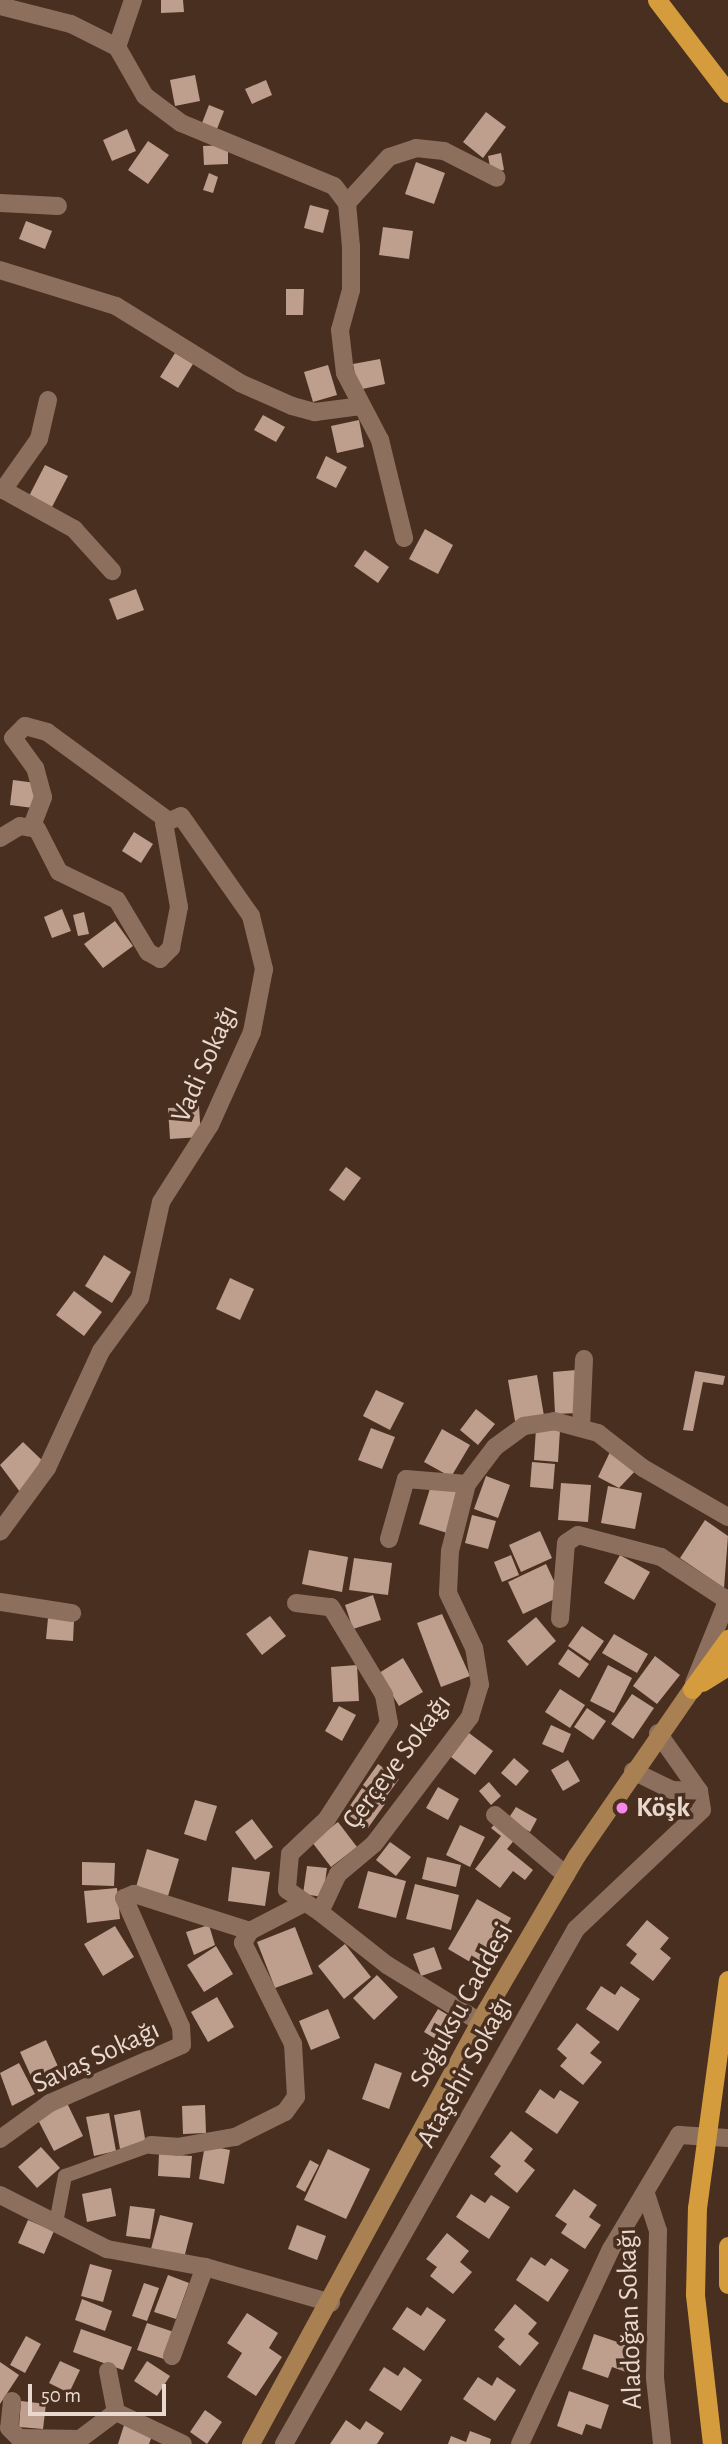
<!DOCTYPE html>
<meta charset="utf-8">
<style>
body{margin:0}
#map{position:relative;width:728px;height:2444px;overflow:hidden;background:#492f1f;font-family:"Alegreya Sans",sans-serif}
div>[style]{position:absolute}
.building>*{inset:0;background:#be9e8c}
.pedestrian>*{height:14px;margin:-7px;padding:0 7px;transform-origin:7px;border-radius:7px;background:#8d6f5e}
.minor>*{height:18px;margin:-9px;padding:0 9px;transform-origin:9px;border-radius:9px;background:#8d6f5e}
.secondary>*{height:18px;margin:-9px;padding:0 9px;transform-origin:9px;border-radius:9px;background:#a88052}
.trunk>*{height:19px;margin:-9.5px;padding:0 9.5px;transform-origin:9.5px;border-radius:9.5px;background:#d49c3d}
.dots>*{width:19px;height:19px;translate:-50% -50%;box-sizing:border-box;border:4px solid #492f1f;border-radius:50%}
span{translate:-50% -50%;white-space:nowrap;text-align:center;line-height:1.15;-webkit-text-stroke:7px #492f1f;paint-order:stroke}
.street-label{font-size:28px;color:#e9d8ce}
.poi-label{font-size:28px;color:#e9d8ce;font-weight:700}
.left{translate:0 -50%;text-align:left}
.scale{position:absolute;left:28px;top:2384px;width:138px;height:32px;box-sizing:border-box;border:4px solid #e9d8ce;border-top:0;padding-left:9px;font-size:21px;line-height:24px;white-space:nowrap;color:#e9d8ce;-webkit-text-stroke:5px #492f1f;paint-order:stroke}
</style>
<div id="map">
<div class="building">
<div style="clip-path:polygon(161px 0,183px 0,184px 12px,161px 13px)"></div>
<div style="clip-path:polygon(195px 75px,200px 101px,175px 106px,170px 80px)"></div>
<div style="clip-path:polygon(266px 80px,272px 95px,252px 104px,245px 89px)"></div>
<div style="clip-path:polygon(209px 105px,224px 111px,217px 129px,202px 123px)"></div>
<div style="clip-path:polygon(486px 112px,506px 127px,483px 158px,463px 142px)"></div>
<div style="clip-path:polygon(127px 129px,136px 151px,112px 161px,103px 140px)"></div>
<div style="clip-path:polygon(148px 141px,169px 155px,148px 184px,128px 170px)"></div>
<div style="clip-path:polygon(228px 145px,228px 164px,204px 165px,203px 146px)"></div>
<div style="clip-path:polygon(501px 153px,504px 170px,491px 172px,488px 156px)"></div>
<div style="clip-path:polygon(416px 162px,445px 173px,434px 204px,405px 194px)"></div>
<div style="clip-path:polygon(209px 173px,218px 177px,213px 193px,203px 190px)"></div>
<div style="clip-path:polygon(310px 205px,329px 210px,323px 233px,304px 228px)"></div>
<div style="clip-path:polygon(26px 221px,52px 231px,45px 249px,19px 239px)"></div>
<div style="clip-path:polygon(383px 227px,413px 231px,409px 259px,379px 255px)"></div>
<div style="clip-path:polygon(286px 289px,304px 289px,303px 315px,286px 315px)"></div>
<div style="clip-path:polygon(175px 353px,193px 364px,178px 388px,160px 377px)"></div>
<div style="clip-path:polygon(380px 359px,385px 384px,358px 390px,353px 364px)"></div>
<div style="clip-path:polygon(328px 365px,337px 395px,313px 402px,304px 372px)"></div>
<div style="clip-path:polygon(263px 415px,285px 427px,276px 442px,254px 430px)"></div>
<div style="clip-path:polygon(359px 420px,364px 447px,337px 453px,331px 426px)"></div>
<div style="clip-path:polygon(326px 456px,347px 467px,336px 488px,316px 478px)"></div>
<div style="clip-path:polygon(45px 465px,68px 476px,52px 507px,29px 496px)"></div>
<div style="clip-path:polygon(425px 529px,453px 545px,438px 574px,409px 559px)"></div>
<div style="clip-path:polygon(365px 550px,389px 567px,378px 583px,354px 566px)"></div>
<div style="clip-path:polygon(136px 589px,144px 610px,117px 620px,109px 599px)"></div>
<div style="clip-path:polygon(13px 780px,36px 783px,33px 808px,10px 805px)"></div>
<div style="clip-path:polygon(134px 832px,153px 844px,141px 863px,122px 851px)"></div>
<div style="clip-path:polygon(62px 909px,71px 931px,52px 938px,44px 917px)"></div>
<div style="clip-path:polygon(84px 912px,89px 934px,78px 936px,73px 915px)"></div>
<div style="clip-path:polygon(115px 921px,133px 946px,103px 968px,84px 944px)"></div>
<div style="clip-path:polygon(199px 1106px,201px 1137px,170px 1139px,168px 1108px)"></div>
<div style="clip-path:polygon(346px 1167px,361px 1178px,344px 1201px,329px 1190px)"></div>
<div style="clip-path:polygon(104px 1255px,131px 1272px,112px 1303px,85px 1286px)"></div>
<div style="clip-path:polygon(230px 1278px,254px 1289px,240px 1320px,216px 1309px)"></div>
<div style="clip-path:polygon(74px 1291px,102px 1312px,84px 1336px,56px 1315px)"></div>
<div style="clip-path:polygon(576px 1370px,578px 1413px,555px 1414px,553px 1372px)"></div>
<div style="clip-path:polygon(695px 1371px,725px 1376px,723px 1385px,703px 1382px,693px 1431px,683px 1430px)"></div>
<div style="clip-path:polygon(537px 1375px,544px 1416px,515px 1421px,508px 1380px)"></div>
<div style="clip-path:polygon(376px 1390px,404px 1403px,390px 1430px,363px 1416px)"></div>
<div style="clip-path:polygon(476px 1409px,495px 1424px,478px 1445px,460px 1430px)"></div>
<div style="clip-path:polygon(371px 1428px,395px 1437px,382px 1469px,358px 1460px)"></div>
<div style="clip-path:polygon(536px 1428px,560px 1430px,558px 1462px,534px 1460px)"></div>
<div style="clip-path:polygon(442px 1429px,470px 1445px,451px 1477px,424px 1462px)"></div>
<div style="clip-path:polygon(23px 1442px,47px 1465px,20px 1492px,0 1465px)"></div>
<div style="clip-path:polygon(610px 1452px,639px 1467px,619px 1488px,598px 1477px)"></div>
<div style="clip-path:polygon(532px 1462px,555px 1464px,553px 1489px,530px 1487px)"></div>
<div style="clip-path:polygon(486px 1476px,510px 1485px,498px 1518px,474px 1509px)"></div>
<div style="clip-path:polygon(432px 1482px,460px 1491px,447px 1533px,419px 1524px)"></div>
<div style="clip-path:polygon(561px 1483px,591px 1485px,588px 1522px,558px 1520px)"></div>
<div style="clip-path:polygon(608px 1486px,642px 1493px,635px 1529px,601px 1523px)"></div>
<div style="clip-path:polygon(472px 1515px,496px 1521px,488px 1549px,465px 1543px)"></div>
<div style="clip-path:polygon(705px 1520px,728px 1536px,724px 1588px,680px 1558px)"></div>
<div style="clip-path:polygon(540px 1531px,552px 1558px,521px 1572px,509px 1545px)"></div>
<div style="clip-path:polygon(309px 1550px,348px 1557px,342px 1592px,302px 1584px)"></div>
<div style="clip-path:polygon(511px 1555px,519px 1575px,502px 1582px,494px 1562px)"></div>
<div style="clip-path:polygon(620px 1555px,650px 1572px,634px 1600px,604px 1583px)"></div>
<div style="clip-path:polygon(354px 1558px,392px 1563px,388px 1595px,349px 1590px)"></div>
<div style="clip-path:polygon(546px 1564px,561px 1596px,523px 1614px,508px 1582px)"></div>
<div style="clip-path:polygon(373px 1595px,381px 1620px,353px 1629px,345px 1605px)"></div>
<div style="clip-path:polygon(442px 1614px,470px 1676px,441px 1687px,417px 1623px)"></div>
<div style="clip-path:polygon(270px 1616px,286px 1636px,262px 1655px,246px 1634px)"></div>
<div style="clip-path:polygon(536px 1617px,556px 1641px,527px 1666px,507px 1641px)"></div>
<div style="clip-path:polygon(48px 1618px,74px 1620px,73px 1641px,46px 1639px)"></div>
<div style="clip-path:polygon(582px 1626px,604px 1641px,590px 1661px,568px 1646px)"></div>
<div style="clip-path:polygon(614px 1634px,648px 1654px,637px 1673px,602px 1653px)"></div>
<div style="clip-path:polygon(568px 1649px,589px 1664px,579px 1678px,558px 1664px)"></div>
<div style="clip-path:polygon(655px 1656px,680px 1675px,657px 1704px,633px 1686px)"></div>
<div style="clip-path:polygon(403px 1658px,423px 1692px,399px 1706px,379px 1673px)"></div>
<div style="clip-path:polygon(357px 1665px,359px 1701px,333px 1702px,331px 1667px)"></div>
<div style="clip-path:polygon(608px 1665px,632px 1678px,614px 1713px,590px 1701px)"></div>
<div style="clip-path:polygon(560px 1689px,585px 1705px,570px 1728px,545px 1712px)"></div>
<div style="clip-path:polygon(632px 1694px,654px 1708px,633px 1739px,611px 1724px)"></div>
<div style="clip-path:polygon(339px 1706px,356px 1715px,342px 1741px,325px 1731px)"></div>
<div style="clip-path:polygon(587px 1708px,606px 1721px,593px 1740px,574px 1727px)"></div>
<div style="clip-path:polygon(551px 1725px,571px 1734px,563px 1753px,542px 1744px)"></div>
<div style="clip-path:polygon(469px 1733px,493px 1751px,475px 1775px,451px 1757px)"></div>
<div style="clip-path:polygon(514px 1758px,529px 1771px,516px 1786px,501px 1773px)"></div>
<div style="clip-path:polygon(568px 1760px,580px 1781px,563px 1791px,551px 1770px)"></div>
<div style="clip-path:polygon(378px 1764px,399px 1779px,383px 1801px,363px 1785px)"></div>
<div style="clip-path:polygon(489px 1782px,501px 1796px,491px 1805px,479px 1791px)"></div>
<div style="clip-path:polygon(438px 1787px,459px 1799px,448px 1820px,426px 1808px)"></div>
<div style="clip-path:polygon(362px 1788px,385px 1804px,368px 1828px,345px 1813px)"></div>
<div style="clip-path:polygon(195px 1800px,217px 1806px,206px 1841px,184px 1834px)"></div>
<div style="clip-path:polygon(516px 1807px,537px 1819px,530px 1832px,508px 1819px)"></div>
<div style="clip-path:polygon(252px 1819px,273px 1847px,255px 1860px,235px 1832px)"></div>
<div style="clip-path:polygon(338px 1822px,357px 1847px,331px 1867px,312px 1842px)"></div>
<div style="clip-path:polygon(496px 1823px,516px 1838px,507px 1849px,533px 1870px,525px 1880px,513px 1871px,500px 1888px,475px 1869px,501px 1836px,491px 1828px)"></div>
<div style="clip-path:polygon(460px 1825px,485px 1837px,470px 1867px,446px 1855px)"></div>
<div style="clip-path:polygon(390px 1842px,411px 1857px,396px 1876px,376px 1860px)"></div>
<div style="clip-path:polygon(147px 1849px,179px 1859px,168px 1896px,136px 1887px)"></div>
<div style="clip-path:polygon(427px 1857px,461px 1865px,456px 1887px,422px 1879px)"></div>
<div style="clip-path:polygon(82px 1862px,115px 1863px,114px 1886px,82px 1885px)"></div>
<div style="clip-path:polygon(307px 1866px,327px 1868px,323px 1897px,303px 1894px)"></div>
<div style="clip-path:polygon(232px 1867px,270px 1872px,265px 1906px,228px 1901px)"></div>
<div style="clip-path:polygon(368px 1871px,406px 1881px,396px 1918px,358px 1908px)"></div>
<div style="clip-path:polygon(415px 1884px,459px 1895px,451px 1930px,406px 1919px)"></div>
<div style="clip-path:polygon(117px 1888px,120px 1919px,87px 1923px,84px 1891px)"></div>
<div style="clip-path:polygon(477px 1899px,511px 1918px,482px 1969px,448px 1949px)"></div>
<div style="clip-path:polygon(647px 1920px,669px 1938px,660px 1949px,671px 1958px,653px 1981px,630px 1963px,637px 1954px,626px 1945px)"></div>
<div style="clip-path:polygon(209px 1925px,215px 1945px,194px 1955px,186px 1932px)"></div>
<div style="clip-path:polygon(115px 1926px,134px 1957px,103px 1976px,84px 1944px)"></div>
<div style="clip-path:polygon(295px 1927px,313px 1974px,275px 1988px,257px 1942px)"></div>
<div style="clip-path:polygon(345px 1944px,371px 1977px,344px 1999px,318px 1966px)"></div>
<div style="clip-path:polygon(216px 1946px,233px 1974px,204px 1992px,187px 1965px)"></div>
<div style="clip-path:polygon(434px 1947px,442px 1969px,421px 1976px,413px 1954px)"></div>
<div style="clip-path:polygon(377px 1975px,398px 1997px,374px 2020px,353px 1998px)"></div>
<div style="clip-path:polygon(601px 1986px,615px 1995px,621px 1986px,640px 1999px,618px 2031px,586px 2009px)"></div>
<div style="clip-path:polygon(217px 1997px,234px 2027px,208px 2042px,191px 2012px)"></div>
<div style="clip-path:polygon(328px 2009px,340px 2038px,311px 2050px,299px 2021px)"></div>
<div style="clip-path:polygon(438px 2009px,458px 2021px,444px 2044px,424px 2032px)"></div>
<div style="clip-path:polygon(577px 2023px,600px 2042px,590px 2053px,602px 2062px,583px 2085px,560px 2066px,567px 2058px,557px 2049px)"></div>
<div style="clip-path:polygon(46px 2040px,61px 2073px,35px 2085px,20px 2052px)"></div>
<div style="clip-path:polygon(19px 2063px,35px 2094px,12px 2106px,0 2073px)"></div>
<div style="clip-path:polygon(375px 2063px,402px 2073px,389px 2109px,362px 2099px)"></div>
<div style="clip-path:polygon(540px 2089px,554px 2099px,560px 2090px,579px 2102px,557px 2134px,525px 2112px)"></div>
<div style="clip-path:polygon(66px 2101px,83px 2136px,54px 2151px,36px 2116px)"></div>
<div style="clip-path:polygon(205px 2105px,206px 2133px,183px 2134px,182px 2106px)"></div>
<div style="clip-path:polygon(140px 2110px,146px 2144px,120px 2149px,114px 2115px)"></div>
<div style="clip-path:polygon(109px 2113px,116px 2151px,94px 2156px,86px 2117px)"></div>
<div style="clip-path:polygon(511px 2131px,533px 2149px,524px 2161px,535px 2170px,517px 2193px,494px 2174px,501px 2166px,490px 2157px)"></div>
<div style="clip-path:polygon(205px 2145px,230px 2150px,224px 2184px,199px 2179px)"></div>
<div style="clip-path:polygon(41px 2147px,60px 2168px,37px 2188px,18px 2167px)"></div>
<div style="clip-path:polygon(328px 2149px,370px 2169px,346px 2219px,304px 2200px)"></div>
<div style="clip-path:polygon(159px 2154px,192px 2156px,190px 2178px,158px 2176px)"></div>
<div style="clip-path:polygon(310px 2160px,319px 2165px,305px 2192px,296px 2187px)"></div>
<div style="clip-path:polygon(111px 2188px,116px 2216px,87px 2222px,82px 2194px)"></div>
<div style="clip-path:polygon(574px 2189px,597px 2205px,589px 2217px,601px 2225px,585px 2249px,561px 2233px,567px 2224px,555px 2216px)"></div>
<div style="clip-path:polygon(471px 2194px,485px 2203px,491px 2195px,510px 2207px,489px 2239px,456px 2217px)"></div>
<div style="clip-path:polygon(130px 2206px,155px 2209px,150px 2239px,126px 2236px)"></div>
<div style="clip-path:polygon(160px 2215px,193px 2223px,184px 2258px,151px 2249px)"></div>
<div style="clip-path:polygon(28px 2220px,54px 2231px,44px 2254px,18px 2243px)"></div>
<div style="clip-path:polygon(297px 2225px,326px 2236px,317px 2260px,288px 2249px)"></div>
<div style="clip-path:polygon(447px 2233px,469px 2251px,460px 2262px,472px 2272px,453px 2294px,430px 2276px,437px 2267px,426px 2259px)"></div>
<div style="clip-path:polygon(531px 2257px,545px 2266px,551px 2258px,569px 2270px,548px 2302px,516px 2280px)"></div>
<div style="clip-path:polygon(90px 2264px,112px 2270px,103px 2302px,81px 2296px)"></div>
<div style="clip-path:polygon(168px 2275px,189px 2283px,176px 2319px,154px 2312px)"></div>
<div style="clip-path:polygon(144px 2283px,159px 2288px,147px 2321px,132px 2316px)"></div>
<div style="clip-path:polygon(82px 2299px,112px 2311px,105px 2331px,75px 2320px)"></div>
<div style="clip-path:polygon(515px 2304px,537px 2323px,528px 2334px,539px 2343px,520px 2366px,498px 2347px,505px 2339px,494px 2330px)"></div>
<div style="clip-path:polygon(407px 2307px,421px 2316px,427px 2307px,446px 2320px,424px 2351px,392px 2329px)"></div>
<div style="clip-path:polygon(247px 2313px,278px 2333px,269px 2348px,282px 2357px,256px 2396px,227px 2377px,242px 2353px,227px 2343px)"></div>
<div style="clip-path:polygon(147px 2323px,174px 2332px,164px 2359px,137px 2350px)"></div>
<div style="clip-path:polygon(81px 2329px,132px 2347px,123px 2370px,73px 2352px)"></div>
<div style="clip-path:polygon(594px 2334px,635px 2348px,626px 2372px,612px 2367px,608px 2378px,582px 2369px)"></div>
<div style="clip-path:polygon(26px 2336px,41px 2344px,25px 2373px,10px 2365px)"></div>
<div style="clip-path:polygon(60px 2361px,80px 2370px,69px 2393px,49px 2383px)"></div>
<div style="clip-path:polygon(147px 2361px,170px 2376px,157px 2396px,134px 2381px)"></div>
<div style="clip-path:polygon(0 2362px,19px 2375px,0 2404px)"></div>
<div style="clip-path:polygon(384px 2367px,398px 2376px,404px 2367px,422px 2380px,401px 2411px,369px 2390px)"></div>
<div style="clip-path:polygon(478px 2377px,492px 2386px,497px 2377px,516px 2390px,495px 2421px,463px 2399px)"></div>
<div style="clip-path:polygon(569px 2391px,609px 2405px,601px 2429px,586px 2424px,582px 2435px,557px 2426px)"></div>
<div style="clip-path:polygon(21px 2401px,46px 2404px,43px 2429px,19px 2427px)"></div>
<div style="clip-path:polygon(205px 2410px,222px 2422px,207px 2444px,190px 2432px)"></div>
<div style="clip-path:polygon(346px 2420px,360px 2430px,366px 2421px,384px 2433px,377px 2444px,330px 2444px)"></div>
<div style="clip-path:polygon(125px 2422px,154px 2431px,149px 2444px,118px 2444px)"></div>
<div style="clip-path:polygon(470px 2431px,491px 2439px,490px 2444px,448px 2444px,451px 2436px,466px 2442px)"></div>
</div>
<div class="pedestrian">
<div style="left:56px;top:2223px;width:48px;rotate:-79.2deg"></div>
<div style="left:65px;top:2176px;width:91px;rotate:-19.8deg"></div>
</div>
<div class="minor">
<div style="left:0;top:6px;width:73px;rotate:14.2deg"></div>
<div style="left:71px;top:24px;width:51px;rotate:26.6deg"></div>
<div style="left:117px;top:47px;width:56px;rotate:60.3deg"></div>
<div style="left:145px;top:96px;width:45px;rotate:36.9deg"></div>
<div style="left:181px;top:123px;width:165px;rotate:22.4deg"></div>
<div style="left:334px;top:186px;width:21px;rotate:53deg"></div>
<div style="left:347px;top:203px;width:44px;rotate:84.8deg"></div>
<div style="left:351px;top:247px;width:43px;rotate:90deg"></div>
<div style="left:351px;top:290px;width:41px;rotate:105.4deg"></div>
<div style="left:340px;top:330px;width:43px;rotate:83.4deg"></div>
<div style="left:345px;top:373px;width:76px;rotate:62.4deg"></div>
<div style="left:380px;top:440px;width:101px;rotate:76.2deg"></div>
<div style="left:117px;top:47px;width:50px;rotate:-71.2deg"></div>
<div style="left:0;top:203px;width:58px;rotate:3deg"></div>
<div style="left:347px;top:203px;width:62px;rotate:-47.6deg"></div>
<div style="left:389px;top:157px;width:28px;rotate:-18deg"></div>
<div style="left:416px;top:148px;width:28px;rotate:6deg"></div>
<div style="left:444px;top:151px;width:59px;rotate:27deg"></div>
<div style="left:0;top:270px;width:121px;rotate:17.2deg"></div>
<div style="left:116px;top:306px;width:146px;rotate:31.8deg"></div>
<div style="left:240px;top:383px;width:57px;rotate:23.9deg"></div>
<div style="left:292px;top:406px;width:24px;rotate:15deg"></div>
<div style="left:315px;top:412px;width:46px;rotate:-7.4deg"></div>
<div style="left:0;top:488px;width:85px;rotate:29deg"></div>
<div style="left:74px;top:529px;width:57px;rotate:47.9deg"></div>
<div style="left:3px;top:490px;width:62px;rotate:-54.8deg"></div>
<div style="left:39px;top:439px;width:40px;rotate:-77deg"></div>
<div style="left:32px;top:826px;width:31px;rotate:-69deg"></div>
<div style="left:43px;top:797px;width:30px;rotate:-105deg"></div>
<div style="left:35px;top:768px;width:37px;rotate:-126deg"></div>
<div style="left:13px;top:738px;width:17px;rotate:-45deg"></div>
<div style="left:25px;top:726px;width:23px;rotate:15deg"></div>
<div style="left:47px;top:732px;width:147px;rotate:36.2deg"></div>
<div style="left:0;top:838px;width:23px;rotate:-31deg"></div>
<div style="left:20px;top:826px;width:17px;rotate:10deg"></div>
<div style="left:37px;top:829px;width:48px;rotate:62.9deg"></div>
<div style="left:59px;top:872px;width:64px;rotate:25.8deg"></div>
<div style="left:117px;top:900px;width:61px;rotate:59.2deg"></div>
<div style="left:148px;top:952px;width:14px;rotate:30deg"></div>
<div style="left:160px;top:959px;width:16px;rotate:-45deg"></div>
<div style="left:171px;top:948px;width:42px;rotate:-79deg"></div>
<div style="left:179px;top:907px;width:85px;rotate:-100.1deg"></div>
<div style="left:164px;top:823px;width:18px;rotate:-22deg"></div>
<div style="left:181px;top:816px;width:122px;rotate:55deg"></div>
<div style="left:251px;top:916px;width:55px;rotate:76.2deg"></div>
<div style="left:264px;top:969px;width:64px;rotate:100.8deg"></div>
<div style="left:252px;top:1032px;width:102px;rotate:114.3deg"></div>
<div style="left:210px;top:1125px;width:91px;rotate:122.5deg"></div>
<div style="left:161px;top:1202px;width:98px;rotate:102.3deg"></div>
<div style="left:140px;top:1298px;width:66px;rotate:126.3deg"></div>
<div style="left:101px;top:1351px;width:129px;rotate:114.8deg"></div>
<div style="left:47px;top:1468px;width:79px;rotate:126.3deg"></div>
<div style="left:581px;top:1428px;width:69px;rotate:-87.5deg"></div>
<div style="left:389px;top:1539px;width:62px;rotate:-74.2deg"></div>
<div style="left:406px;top:1479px;width:61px;rotate:4.7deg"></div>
<div style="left:0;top:1602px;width:73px;rotate:8.7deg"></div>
<div style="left:296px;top:1603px;width:35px;rotate:7deg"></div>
<div style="left:331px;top:1607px;width:103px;rotate:58.9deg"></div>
<div style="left:384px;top:1695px;width:28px;rotate:80deg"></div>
<div style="left:389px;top:1723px;width:114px;rotate:122.9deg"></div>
<div style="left:327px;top:1819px;width:51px;rotate:136.6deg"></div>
<div style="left:290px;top:1854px;width:36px;rotate:95deg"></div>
<div style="left:287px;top:1890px;width:40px;rotate:34deg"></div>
<div style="left:560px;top:1619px;width:76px;rotate:-85.5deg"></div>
<div style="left:566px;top:1543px;width:14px;rotate:-34deg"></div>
<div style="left:578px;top:1535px;width:86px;rotate:14.8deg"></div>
<div style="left:661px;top:1557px;width:79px;rotate:33.1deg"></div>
<div style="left:694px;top:1683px;width:91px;rotate:-68deg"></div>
<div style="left:633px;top:1771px;width:43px;rotate:26deg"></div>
<div style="left:672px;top:1790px;width:27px;rotate:2deg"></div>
<div style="left:495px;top:1815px;width:93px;rotate:40.2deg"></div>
<div style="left:480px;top:2022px;width:109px;rotate:-148.5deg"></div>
<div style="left:387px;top:1965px;width:85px;rotate:-141.7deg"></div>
<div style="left:320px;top:1912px;width:42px;rotate:-64.7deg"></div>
<div style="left:338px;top:1874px;width:47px;rotate:-39.8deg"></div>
<div style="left:374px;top:1844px;width:159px;rotate:-52.9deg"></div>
<div style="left:470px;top:1717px;width:34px;rotate:-73deg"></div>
<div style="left:480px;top:1685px;width:37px;rotate:-99deg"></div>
<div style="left:474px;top:1648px;width:61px;rotate:-115.3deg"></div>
<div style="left:448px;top:1593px;width:42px;rotate:-87.3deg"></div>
<div style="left:450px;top:1551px;width:69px;rotate:-75.8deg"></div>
<div style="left:467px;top:1484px;width:46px;rotate:-52.9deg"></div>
<div style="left:495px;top:1447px;width:36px;rotate:-36deg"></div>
<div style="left:524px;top:1426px;width:30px;rotate:-9deg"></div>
<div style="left:554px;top:1421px;width:46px;rotate:15.3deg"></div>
<div style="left:598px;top:1433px;width:57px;rotate:37.9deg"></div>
<div style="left:643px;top:1468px;width:98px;rotate:30deg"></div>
<div style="left:0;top:2139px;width:62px;rotate:-35.8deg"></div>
<div style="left:50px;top:2103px;width:144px;rotate:-23.7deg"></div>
<div style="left:182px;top:2045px;width:18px;rotate:-93deg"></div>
<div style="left:181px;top:2027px;width:141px;rotate:-113.8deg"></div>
<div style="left:124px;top:1898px;width:11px;rotate:-22deg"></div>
<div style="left:134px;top:1894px;width:122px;rotate:17.7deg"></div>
<div style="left:151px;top:2145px;width:26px;rotate:4deg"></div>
<div style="left:177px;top:2147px;width:59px;rotate:-9.8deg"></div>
<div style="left:235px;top:2137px;width:56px;rotate:-26.6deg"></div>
<div style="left:285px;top:2112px;width:19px;rotate:-54deg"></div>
<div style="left:296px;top:2097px;width:53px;rotate:-93.2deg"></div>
<div style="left:293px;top:2044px;width:113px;rotate:-116.3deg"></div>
<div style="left:243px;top:1943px;width:14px;rotate:-60deg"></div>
<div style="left:250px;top:1931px;width:61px;rotate:-27.4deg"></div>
<div style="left:646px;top:2194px;width:39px;rotate:72deg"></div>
<div style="left:658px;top:2231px;width:147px;rotate:91.2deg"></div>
<div style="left:655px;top:2378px;width:66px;rotate:83.9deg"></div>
<div style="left:0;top:2195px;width:120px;rotate:26.8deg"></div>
<div style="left:107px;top:2249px;width:100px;rotate:10.4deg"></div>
<div style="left:205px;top:2267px;width:131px;rotate:15.9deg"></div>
<div style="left:172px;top:2356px;width:95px;rotate:-69.7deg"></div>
<div style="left:108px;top:2371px;width:42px;rotate:79deg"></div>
<div style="left:12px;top:2401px;width:27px;rotate:96deg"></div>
<div style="left:9px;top:2428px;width:14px;rotate:45deg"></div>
<div style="left:19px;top:2438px;width:61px;rotate:0.9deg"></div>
<div style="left:80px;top:2439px;width:45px;rotate:-36.9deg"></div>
<div style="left:116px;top:2412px;width:74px;rotate:25.5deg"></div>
<div style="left:284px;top:2444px;width:592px;rotate:-60.45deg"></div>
<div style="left:576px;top:1929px;width:173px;rotate:-43.4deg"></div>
<div style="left:702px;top:1810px;width:19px;rotate:-99deg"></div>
<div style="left:699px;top:1791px;width:71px;rotate:-125.3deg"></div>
<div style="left:520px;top:2444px;width:215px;rotate:-65deg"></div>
<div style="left:611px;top:2249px;width:133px;rotate:-59.2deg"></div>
<div style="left:679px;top:2135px;width:49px;rotate:3.5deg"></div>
</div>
<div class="secondary">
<div style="left:251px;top:2444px;width:493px;rotate:-61.5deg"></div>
<div style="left:486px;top:2011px;width:180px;rotate:-59.6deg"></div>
<div style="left:577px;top:1856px;width:203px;rotate:-55.4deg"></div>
</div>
<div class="trunk">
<div style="left:657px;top:0;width:117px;rotate:52.6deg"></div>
<div style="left:702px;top:1682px;width:31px;rotate:-32deg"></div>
<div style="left:692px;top:1689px;width:62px;rotate:-54.2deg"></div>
<div style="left:728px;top:2246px;width:38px;rotate:90deg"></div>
<div style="left:712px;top:2444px;width:151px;rotate:-96.5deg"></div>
<div style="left:695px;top:2294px;width:86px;rotate:-88.7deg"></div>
<div style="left:697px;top:2208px;width:230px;rotate:-82.3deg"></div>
</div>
<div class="dots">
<div style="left:622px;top:1808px;background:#f688ec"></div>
</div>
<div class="street-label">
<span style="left:205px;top:1064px;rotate:-66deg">Vadi Sokağı</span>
<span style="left:397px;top:1762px;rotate:-53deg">Çerçeve Sokağı</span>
<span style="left:462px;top:2005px;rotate:-61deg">Soğuksu Caddesi</span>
<span style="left:96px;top:2057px;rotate:-25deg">Savaş Sokağı</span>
<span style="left:465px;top:2072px;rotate:-61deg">Ataşehir Sokağı</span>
<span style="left:630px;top:2319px;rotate:-92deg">Aladoğan Sokağı</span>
</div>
<div class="poi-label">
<span class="left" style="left:636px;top:1808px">Köşk</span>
</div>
<div class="scale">50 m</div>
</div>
